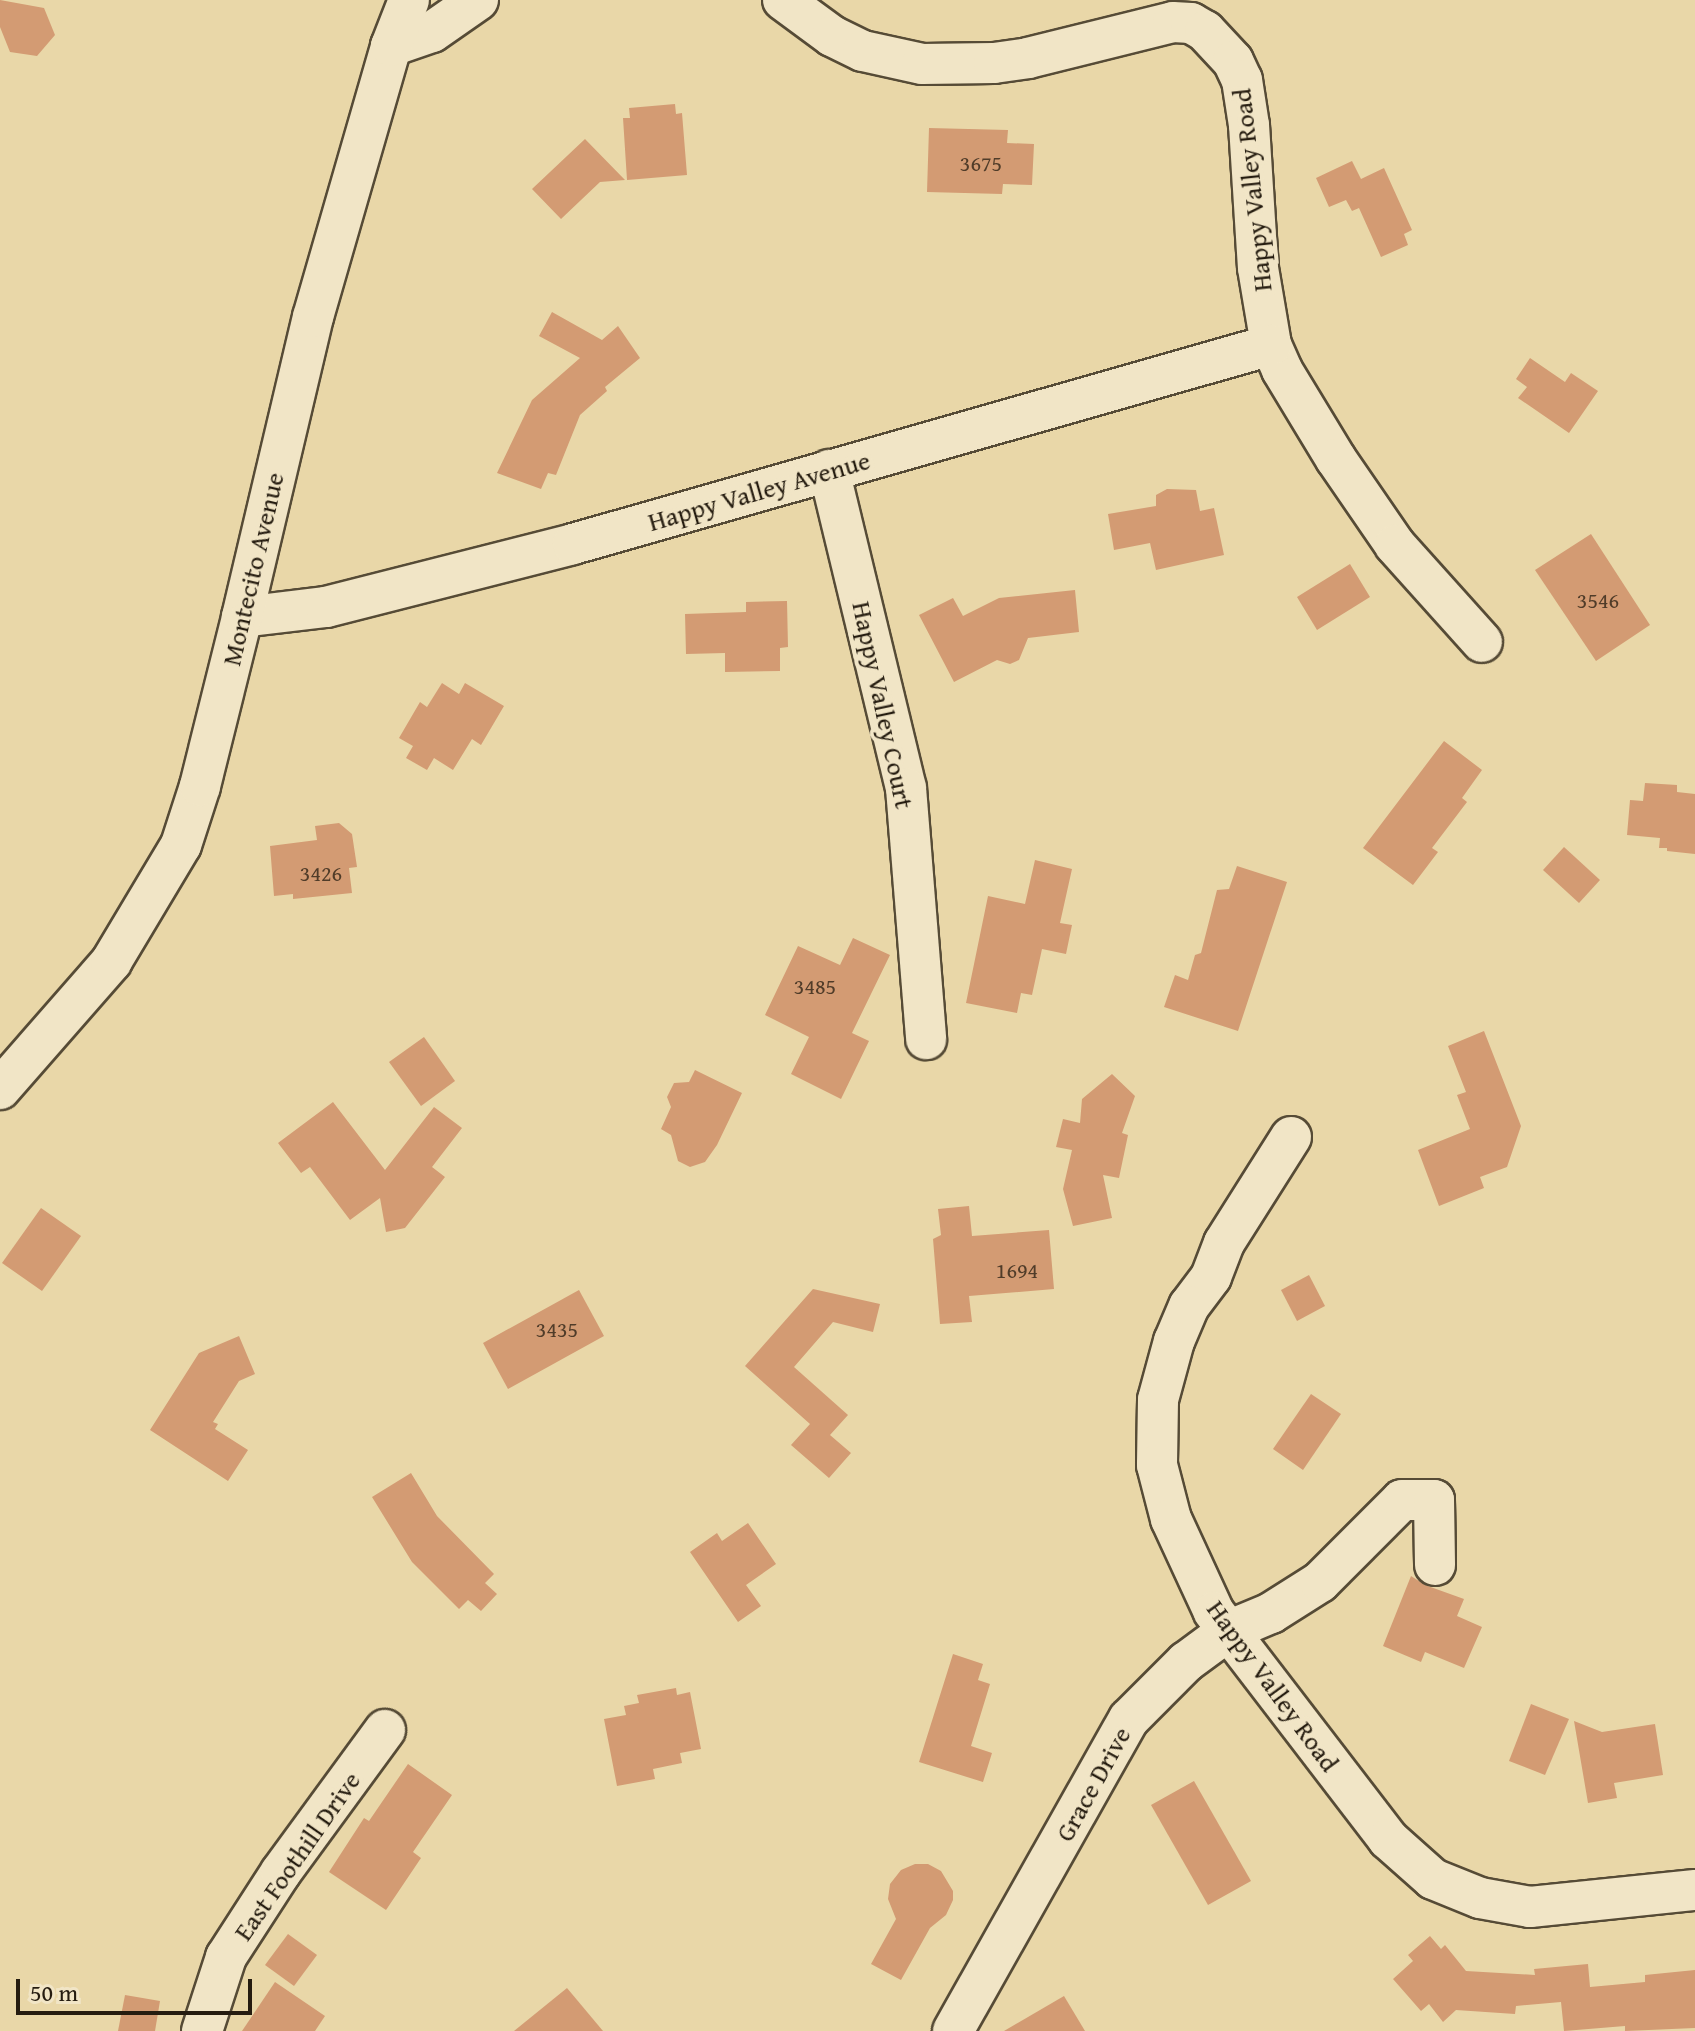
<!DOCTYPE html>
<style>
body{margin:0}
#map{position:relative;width:1695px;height:2031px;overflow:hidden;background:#e9d7a8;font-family:"Gentium Book Plus",serif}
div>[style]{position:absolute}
.building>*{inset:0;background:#d39b73}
.roads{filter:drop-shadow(2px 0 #564b36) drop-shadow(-2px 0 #564b36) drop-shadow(0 2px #564b36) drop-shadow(0 -2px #564b36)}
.minor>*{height:40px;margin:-20px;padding:0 20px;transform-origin:20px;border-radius:20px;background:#f1e5c6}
span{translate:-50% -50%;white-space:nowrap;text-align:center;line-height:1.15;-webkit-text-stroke:8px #f1e5c6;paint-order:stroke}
.number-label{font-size:22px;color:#503c29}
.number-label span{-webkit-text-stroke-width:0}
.street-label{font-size:26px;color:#251c10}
.scale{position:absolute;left:16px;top:1979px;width:236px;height:36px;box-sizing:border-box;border:4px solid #251c10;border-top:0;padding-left:10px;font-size:24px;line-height:28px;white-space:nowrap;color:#251c10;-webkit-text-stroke:6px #f1e5c6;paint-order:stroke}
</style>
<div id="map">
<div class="building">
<div style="clip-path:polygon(0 0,44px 8px,55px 35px,37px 56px,10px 52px,0 27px)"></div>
<div style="clip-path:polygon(675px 104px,676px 114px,682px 113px,687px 175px,627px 180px,623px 118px,630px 118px,629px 108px)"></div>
<div style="clip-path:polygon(929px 128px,1008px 130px,1007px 143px,1034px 144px,1032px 185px,1003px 184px,1002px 194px,927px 192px)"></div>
<div style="clip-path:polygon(585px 139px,625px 180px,600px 182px,561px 219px,532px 189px)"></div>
<div style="clip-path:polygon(1352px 161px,1361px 179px,1384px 168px,1412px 230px,1404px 234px,1408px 245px,1381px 257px,1359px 208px,1352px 211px,1346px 200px,1329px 207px,1316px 178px)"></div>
<div style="clip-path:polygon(552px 312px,602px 340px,618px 326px,640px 358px,605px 387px,607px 391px,580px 415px,556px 475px,548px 473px,541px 489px,497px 473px,532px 400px,580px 358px,539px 336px)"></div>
<div style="clip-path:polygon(1530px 358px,1565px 382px,1571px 373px,1598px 391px,1569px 433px,1518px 398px,1527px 387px,1516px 379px)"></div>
<div style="clip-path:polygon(1167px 489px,1196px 490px,1200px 511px,1214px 508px,1224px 555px,1156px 570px,1150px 543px,1114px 550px,1108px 514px,1156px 506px,1156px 495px)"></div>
<div style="clip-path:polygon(1591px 534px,1650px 625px,1596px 661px,1535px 570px)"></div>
<div style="clip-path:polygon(1350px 564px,1370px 597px,1317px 630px,1297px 597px)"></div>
<div style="clip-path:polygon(1075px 590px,1079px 632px,1028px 638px,1019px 660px,1010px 664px,997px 660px,954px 682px,919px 615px,953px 598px,963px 616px,999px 598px)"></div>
<div style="clip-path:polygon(787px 601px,788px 647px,780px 648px,780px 671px,725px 672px,725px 653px,686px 654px,685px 614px,746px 612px,746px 602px)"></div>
<div style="clip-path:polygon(442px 683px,459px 694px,465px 683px,504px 706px,481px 745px,472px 739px,453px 770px,434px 758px,427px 770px,406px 758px,413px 746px,399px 738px,420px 702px,427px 707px)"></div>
<div style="clip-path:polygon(1444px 741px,1482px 770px,1462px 798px,1467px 802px,1432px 848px,1438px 852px,1413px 885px,1363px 848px)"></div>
<div style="clip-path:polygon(1645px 783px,1677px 785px,1677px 792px,1695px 794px,1695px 854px,1667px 851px,1667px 848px,1659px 848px,1660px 838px,1627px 835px,1630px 800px,1643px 801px)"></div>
<div style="clip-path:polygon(339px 823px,352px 834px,357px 867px,349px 868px,352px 893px,293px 899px,293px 894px,274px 896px,270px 846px,317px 840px,315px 826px)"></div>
<div style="clip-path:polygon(1564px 847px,1600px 880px,1579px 903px,1543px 870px)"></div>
<div style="clip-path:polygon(1035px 860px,1072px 869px,1060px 923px,1072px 925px,1066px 954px,1042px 949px,1032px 995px,1021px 993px,1017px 1013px,966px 1003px,988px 896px,1025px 904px)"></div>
<div style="clip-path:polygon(1237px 866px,1287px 882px,1238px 1031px,1164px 1007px,1175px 975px,1188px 980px,1195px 955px,1201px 953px,1217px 890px,1229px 889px)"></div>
<div style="clip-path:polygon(853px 938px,890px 955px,852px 1033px,869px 1041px,841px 1099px,791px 1074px,809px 1037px,765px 1015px,798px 946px,840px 965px)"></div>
<div style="clip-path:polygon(1484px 1031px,1521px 1126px,1507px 1167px,1480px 1177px,1484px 1188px,1439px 1206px,1418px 1150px,1470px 1129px,1457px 1095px,1466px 1092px,1448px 1046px)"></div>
<div style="clip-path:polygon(424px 1037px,455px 1081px,421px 1106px,389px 1062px)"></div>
<div style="clip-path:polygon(695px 1070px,742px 1093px,717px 1145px,705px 1162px,690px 1167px,678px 1161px,671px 1135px,661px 1129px,671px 1107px,667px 1097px,674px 1083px,689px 1082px)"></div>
<div style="clip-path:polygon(1112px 1074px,1135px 1096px,1122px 1133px,1128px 1135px,1119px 1178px,1103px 1175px,1112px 1218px,1073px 1226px,1063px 1189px,1072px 1150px,1056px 1147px,1063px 1119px,1080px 1123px,1082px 1099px)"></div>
<div style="clip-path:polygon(333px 1102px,385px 1170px,434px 1107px,462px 1128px,432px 1167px,445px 1177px,405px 1228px,386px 1232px,380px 1198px,350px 1220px,310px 1167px,301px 1173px,278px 1143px)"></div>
<div style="clip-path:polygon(969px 1206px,972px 1236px,1049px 1230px,1054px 1289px,969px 1296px,972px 1322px,940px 1324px,933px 1239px,941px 1235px,938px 1209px)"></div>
<div style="clip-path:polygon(41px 1208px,81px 1236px,42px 1291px,2px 1263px)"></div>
<div style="clip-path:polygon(1309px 1275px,1325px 1306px,1297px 1321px,1281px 1290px)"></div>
<div style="clip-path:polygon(813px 1289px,880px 1304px,873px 1332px,833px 1322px,794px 1367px,848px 1415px,830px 1435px,851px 1453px,829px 1478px,791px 1445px,810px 1424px,745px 1366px)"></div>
<div style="clip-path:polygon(579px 1290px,604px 1336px,508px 1389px,483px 1343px)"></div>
<div style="clip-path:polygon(239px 1336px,255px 1374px,239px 1381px,213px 1422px,218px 1424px,215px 1429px,248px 1450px,228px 1481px,150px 1430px,199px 1353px)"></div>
<div style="clip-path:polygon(1311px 1394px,1341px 1414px,1303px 1470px,1273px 1449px)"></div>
<div style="clip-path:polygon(411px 1473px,437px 1516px,494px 1574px,485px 1583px,497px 1594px,481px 1611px,468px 1600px,459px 1609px,412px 1562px,372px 1497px)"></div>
<div style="clip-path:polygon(748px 1523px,776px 1564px,746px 1585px,761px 1606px,738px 1622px,690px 1552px,717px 1533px,722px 1541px)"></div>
<div style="clip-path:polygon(1411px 1576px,1425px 1585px,1464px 1599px,1457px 1616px,1482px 1627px,1464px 1668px,1425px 1652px,1421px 1662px,1383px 1646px)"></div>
<div style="clip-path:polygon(953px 1654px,983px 1664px,978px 1680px,990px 1684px,971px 1746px,992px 1753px,983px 1782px,919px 1762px)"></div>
<div style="clip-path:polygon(676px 1688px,677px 1695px,690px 1692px,701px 1749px,680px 1753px,682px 1763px,653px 1769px,655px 1779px,617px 1786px,604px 1719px,626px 1715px,624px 1706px,639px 1703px,637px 1695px)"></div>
<div style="clip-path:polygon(1531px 1704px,1569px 1719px,1545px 1775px,1509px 1761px)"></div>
<div style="clip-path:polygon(1574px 1721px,1602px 1732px,1655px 1724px,1663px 1775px,1614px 1783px,1617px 1798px,1588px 1803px)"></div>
<div style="clip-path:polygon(408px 1764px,452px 1795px,413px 1852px,421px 1858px,386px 1910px,329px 1872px,364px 1818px,369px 1821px)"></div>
<div style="clip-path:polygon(1194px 1781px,1251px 1881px,1208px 1905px,1151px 1805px)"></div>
<div style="clip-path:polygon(915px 1864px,928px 1864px,941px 1871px,953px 1891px,953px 1900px,946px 1915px,930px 1928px,901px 1980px,871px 1964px,896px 1919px,888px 1899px,890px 1884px,901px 1870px)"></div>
<div style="clip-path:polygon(288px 1934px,317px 1955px,294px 1986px,265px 1965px)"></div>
<div style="clip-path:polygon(1430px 1936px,1441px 1949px,1445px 1945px,1466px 1971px,1535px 1975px,1534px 1969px,1588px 1964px,1590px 1987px,1645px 1982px,1645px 1975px,1695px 1970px,1695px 2028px,1625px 2031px,1625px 2026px,1564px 2031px,1561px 2002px,1516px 2006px,1515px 2014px,1456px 2010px,1443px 2022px,1429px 2004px,1421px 2011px,1393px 1979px,1413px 1961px,1408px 1955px)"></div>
<div style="clip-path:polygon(275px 1982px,325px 2016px,315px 2031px,242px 2031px)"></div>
<div style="clip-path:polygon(567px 1988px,603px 2031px,514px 2031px)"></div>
<div style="clip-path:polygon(125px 1995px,160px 2001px,155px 2031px,118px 2031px)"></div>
<div style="clip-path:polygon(1064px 1996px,1085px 2031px,1004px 2031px)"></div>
</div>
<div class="roads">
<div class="minor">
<div style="left:783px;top:0;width:61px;rotate:36.3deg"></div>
<div style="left:832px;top:36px;width:34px;rotate:26deg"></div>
<div style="left:863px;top:51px;width:60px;rotate:12.4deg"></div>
<div style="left:922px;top:64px;width:72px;rotate:-0.8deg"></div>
<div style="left:994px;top:63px;width:34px;rotate:-8deg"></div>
<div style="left:1028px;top:58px;width:149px;rotate:-13.9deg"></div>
<div style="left:1173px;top:22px;width:18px;rotate:3deg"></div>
<div style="left:1191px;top:23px;width:16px;rotate:30deg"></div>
<div style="left:1205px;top:31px;width:41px;rotate:47deg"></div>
<div style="left:1233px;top:61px;width:21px;rotate:65deg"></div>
<div style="left:1242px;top:80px;width:46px;rotate:81.2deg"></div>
<div style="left:1249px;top:125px;width:143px;rotate:86.4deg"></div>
<div style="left:1258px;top:268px;width:78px;rotate:80.4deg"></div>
<div style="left:1271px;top:345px;width:27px;rotate:66deg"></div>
<div style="left:1282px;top:370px;width:104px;rotate:58.8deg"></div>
<div style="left:1336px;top:459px;width:104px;rotate:55.5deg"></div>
<div style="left:1395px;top:545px;width:130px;rotate:48.1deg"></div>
<div style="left:391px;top:46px;width:43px;rotate:-18.9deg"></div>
<div style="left:432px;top:32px;width:56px;rotate:-34.8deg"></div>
<div style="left:829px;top:470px;width:327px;rotate:76.4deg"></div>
<div style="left:906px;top:788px;width:252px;rotate:85.4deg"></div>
<div style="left:242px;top:617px;width:85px;rotate:-6.8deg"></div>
<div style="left:326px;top:607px;width:255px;rotate:-14.3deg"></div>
<div style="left:573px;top:544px;width:726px;rotate:-15.91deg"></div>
<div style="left:0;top:1089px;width:169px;rotate:-48.8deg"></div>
<div style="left:111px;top:962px;width:136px;rotate:-59.1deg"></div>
<div style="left:181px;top:845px;width:62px;rotate:-72.1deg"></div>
<div style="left:200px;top:786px;width:174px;rotate:-76deg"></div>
<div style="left:242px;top:617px;width:308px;rotate:-76.7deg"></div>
<div style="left:313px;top:317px;width:282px;rotate:-73.9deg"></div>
<div style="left:391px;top:46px;width:49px;rotate:-68.6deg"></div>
<div style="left:1291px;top:1137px;width:125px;rotate:122.3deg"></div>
<div style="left:1224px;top:1243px;width:36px;rotate:111deg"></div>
<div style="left:1211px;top:1277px;width:36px;rotate:127deg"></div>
<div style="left:1189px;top:1306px;width:38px;rotate:113deg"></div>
<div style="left:1174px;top:1341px;width:61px;rotate:105.2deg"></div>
<div style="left:1158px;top:1400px;width:65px;rotate:90.9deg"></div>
<div style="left:1157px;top:1465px;width:56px;rotate:75.5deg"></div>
<div style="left:1171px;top:1519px;width:102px;rotate:65.2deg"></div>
<div style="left:1214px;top:1612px;width:286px;rotate:52.5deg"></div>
<div style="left:1388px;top:1839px;width:60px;rotate:41.6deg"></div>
<div style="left:1433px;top:1879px;width:51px;rotate:22deg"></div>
<div style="left:1480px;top:1898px;width:51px;rotate:10.2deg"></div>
<div style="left:1530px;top:1907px;width:166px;rotate:-5.9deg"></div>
<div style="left:202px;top:2031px;width:78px;rotate:-72deg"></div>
<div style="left:226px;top:1957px;width:101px;rotate:-57.1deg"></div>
<div style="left:281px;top:1872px;width:176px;rotate:-53.8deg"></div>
<div style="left:953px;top:2031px;width:358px;rotate:-60.6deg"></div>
<div style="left:1129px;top:1719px;width:81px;rotate:-45deg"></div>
<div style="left:1186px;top:1662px;width:52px;rotate:-36.4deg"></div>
<div style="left:1228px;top:1631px;width:47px;rotate:-22.7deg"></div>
<div style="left:1271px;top:1613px;width:58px;rotate:-32.3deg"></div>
<div style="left:1320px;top:1582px;width:116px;rotate:-45deg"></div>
<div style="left:1402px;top:1500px;width:32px"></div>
<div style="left:1434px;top:1500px;width:65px;rotate:89.1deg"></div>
</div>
</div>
<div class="number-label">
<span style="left:981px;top:164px">3675</span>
<span style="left:1598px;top:601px">3546</span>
<span style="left:321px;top:874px">3426</span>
<span style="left:815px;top:987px">3485</span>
<span style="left:1017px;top:1271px">1694</span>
<span style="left:557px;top:1330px">3435</span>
</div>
<div class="street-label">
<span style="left:1252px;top:190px;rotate:-96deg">Happy Valley Road</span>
<span style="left:759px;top:491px;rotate:-16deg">Happy Valley Avenue</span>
<span style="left:253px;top:569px;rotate:-77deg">Montecito Avenue</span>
<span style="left:883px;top:705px;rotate:78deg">Happy Valley Court</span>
<span style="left:1273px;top:1686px;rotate:54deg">Happy Valley Road</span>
<span style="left:1093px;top:1784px;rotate:-61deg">Grace Drive</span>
<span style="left:297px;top:1856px;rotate:-55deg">East Foothill Drive</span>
</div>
<div class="scale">50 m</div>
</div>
